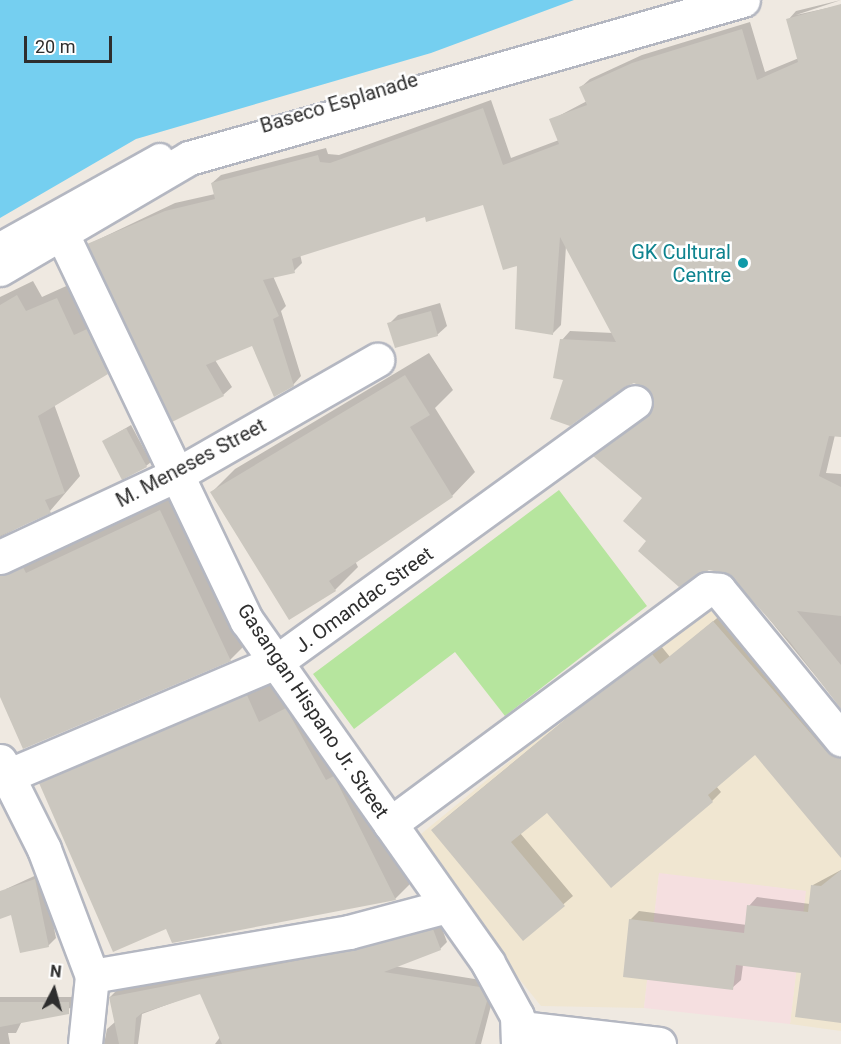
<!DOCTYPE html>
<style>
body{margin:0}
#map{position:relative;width:841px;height:1044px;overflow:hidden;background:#efe9e1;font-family:Roboto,sans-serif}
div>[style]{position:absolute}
.education>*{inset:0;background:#f0e6d1}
.medical>*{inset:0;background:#f5dfe0}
.green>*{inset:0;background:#b6e59e}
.water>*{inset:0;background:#75cff0}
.shadow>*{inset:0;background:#0003}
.building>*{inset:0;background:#cbc7bf}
.roads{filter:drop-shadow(2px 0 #b4b7c1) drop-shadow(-2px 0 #b4b7c1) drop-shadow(0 2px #b4b7c1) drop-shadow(0 -2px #b4b7c1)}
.pedestrian>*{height:26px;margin:-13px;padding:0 13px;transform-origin:13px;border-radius:13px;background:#fff}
.minor>*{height:33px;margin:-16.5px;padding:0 16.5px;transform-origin:16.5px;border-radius:16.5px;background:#fff}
.tertiary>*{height:33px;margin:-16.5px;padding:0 16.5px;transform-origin:16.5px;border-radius:16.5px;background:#fff}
.dots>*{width:16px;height:16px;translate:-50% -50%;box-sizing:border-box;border:3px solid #fff;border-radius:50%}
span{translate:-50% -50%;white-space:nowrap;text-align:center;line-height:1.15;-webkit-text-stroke:5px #fff;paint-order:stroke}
.street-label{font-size:20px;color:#2e2e2e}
.culture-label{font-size:20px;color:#0d838f}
.right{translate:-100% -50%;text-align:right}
.north{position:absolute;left:24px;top:960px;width:60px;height:60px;-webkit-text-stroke:4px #fff;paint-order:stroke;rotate:6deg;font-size:16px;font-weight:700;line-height:24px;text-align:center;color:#2e2e2e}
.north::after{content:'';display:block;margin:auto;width:21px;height:27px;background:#2e2e2e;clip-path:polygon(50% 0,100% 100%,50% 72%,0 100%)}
.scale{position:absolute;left:24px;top:36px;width:88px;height:27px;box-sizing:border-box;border:3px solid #2e2e2e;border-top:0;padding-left:8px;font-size:18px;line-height:21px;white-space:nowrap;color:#2e2e2e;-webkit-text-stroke:4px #fff;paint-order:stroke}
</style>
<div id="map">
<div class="education">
<div style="clip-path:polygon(704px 602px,841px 770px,841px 1031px,790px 1024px,805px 891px,659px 874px,644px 1008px,541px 1006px,410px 843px)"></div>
</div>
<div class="medical">
<div style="clip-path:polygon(659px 873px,806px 891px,790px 1024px,644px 1008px)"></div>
</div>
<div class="green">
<div style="clip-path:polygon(559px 490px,647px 606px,505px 716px,455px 652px,354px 729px,313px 674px)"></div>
</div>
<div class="water">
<div style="clip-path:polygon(0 0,574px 0,431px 53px,136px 139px,0 218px)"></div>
</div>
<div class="shadow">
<div style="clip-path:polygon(841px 0,796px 15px,841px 5px,841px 435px,835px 435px,826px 473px,841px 474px,841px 707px,734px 576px,648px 541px,644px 498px,595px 456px,649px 414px,655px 401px,651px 389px,634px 382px,565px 378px,562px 340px,570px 331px,613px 333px,566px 246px,561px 325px,552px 334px,484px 203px,426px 215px,300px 254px,302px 263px,294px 271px,273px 276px,286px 306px,281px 311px,301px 376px,293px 385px,252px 344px,215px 360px,232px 387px,223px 395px,89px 244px,175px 203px,215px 194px,212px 183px,221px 175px,326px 148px,328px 154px,339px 155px,491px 100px,511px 158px,559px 140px,551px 120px,587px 101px,581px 87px,590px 79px,642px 55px,750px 22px,765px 72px,799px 58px,788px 20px,796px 11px)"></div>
<div style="clip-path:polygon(33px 281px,42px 297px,73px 283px,123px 357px,54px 404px,80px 476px,50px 511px,0 537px,0 297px)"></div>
<div style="clip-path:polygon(440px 303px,447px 326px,437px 335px,389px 324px,398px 315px)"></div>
<div style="clip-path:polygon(429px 353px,453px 390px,435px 408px,475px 472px,452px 496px,355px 561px,358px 567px,335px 590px,212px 492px,235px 469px)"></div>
<div style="clip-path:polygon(131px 425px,151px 462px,146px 466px,104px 441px)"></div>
<div style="clip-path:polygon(176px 495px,246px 644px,230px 660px,0 694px,0 551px,39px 552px,42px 558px)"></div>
<div style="clip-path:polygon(722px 614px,841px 745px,841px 856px,755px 752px,716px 786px,721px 792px,712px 801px,611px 886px,547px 811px,520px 833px,573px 896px,523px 939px,441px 822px,600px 691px,661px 646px,670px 657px)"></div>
<div style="clip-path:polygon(270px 673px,418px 876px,395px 899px,167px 927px,40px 783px,64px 760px)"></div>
<div style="clip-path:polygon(841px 870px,841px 1021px,802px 972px,743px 965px,741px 980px,732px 988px,630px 920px,639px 911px,747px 925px,749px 906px,757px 897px,810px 904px,813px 885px)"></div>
<div style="clip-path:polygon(43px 872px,56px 938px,48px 946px,6px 889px)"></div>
<div style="clip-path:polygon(440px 923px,447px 942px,440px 949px,394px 966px,487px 981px,494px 994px,481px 1044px,215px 1044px,221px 1036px,201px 992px,142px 1014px,138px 1044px,104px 1044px,107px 1029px,115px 1022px,110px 997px,117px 990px,360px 944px)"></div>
<div style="clip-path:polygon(0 997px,74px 997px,74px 1007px,22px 1021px,16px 1033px,8px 1033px,10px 1044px,0 1044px)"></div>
</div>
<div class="building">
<div style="clip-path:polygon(841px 4px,841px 437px,829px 436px,819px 476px,841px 487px,841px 616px,797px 611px,841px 665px,841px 709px,790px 642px,728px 574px,709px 570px,679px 587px,638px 551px,646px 541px,623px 521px,642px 498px,593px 456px,646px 417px,654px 401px,650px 391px,634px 383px,625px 387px,570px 426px,550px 419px,563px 380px,553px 378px,560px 339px,616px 342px,560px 237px,553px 335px,515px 329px,517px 266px,503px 270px,483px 205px,426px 222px,425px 217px,292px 259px,295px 273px,263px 280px,279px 316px,273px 319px,294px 386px,274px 397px,252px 346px,206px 365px,224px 396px,172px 422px,87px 244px,165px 211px,215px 199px,211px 183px,318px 155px,320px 162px,330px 163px,483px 108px,503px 165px,559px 144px,549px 119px,587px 105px,579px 87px,632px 63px,742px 29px,757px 80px,798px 62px,786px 19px)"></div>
<div style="clip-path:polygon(17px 295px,26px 311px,57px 298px,74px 335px,87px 329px,108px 374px,38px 416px,65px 493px,45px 500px,51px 513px,0 536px,0 305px)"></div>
<div style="clip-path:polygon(431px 311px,438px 336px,395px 348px,387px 323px)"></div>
<div style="clip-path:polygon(405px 375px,430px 415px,410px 427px,453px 497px,329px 581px,336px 591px,289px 620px,210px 492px)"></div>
<div style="clip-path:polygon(126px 428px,147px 467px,122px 480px,102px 441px)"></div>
<div style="clip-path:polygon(160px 510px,231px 661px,23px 749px,0 697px,0 575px,23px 567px,26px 573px)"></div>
<div style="clip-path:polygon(713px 621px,826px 751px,841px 757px,841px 858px,755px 755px,708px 795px,713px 802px,611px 888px,547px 813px,511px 842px,565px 906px,523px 941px,431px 830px,590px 699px,652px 654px,660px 664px)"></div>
<div style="clip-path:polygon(247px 695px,259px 722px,286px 708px,326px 780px,334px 776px,396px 900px,172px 943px,166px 929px,113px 952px,39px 783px)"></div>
<div style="clip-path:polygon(841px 870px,841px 1023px,795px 1017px,801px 973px,736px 965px,733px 990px,623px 977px,629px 919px,744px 933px,747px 905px,808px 912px,811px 885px,821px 886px)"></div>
<div style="clip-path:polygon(35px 879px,49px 947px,20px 953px,11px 915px,0 919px,0 891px)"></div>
<div style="clip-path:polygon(433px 929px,441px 950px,384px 972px,480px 987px,487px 1001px,475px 1044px,222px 1044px,200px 994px,142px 1013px,136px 1018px,134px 1044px,119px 1044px,109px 997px,352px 950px)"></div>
<div style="clip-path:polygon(0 1002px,69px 1002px,69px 1014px,0 1027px)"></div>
</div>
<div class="roads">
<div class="pedestrian">
<div style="left:0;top:246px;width:183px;rotate:-29.1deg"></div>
</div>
<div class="minor">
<div style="left:62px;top:234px;width:429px;rotate:64.5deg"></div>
<div style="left:247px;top:621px;width:418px;rotate:54.8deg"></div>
<div style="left:488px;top:963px;width:60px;rotate:61.3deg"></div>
<div style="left:517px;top:1016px;width:28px;rotate:88deg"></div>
<div style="left:0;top:269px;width:219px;rotate:-30.4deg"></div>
<div style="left:189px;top:158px;width:576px;rotate:-15.92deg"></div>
<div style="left:0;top:557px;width:194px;rotate:-25deg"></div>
<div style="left:176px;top:475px;width:232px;rotate:-29.8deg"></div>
<div style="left:0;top:761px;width:98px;rotate:63.4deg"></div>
<div style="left:44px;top:849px;width:136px;rotate:69.3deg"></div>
<div style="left:92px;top:976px;width:68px;rotate:95.9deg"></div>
<div style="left:0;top:779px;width:300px;rotate:-23deg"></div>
<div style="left:276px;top:662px;width:443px;rotate:-35.9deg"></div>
<div style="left:390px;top:824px;width:395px;rotate:-36.5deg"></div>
<div style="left:708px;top:589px;width:11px;rotate:5deg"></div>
<div style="left:719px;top:590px;width:193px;rotate:50.7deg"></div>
<div style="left:92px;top:976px;width:261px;rotate:-9.7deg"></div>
<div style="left:349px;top:932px;width:101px;rotate:-14.9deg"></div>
</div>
<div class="tertiary">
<div style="left:521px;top:1028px;width:139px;rotate:6.6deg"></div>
</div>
</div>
<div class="dots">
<div style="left:743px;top:263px;background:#0f9aa8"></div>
</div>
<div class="street-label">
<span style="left:339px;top:103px;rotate:-17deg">Baseco Esplanade</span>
<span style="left:191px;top:463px;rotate:-28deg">M. Meneses Street</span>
<span style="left:364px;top:600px;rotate:-36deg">J. Omandac Street</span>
<span style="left:313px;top:711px;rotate:56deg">Gasangan Hispano Jr. Street</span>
</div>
<div class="culture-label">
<span class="right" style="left:731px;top:264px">GK Cultural<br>Centre</span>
</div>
<div class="north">N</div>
<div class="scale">20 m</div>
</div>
